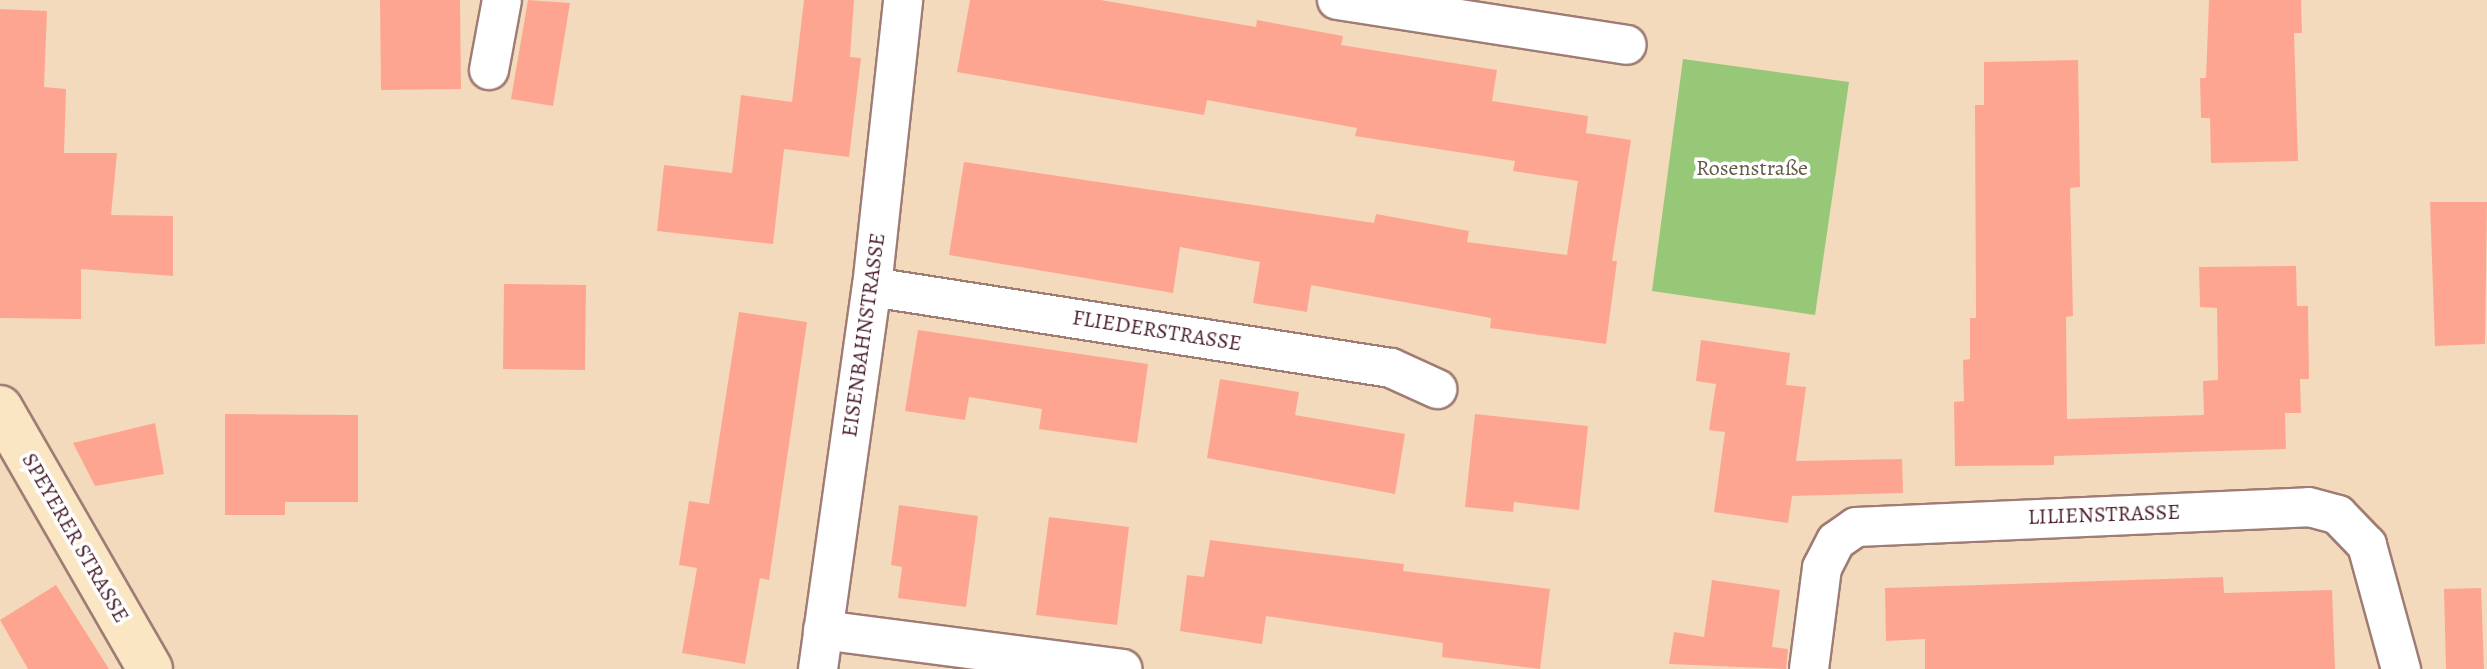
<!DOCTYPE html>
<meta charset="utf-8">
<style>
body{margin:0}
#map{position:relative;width:2487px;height:669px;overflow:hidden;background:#f4dabc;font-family:Alegreya,serif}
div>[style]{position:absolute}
.green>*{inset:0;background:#97c877}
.building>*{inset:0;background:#fea592}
.roads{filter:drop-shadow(2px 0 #9f7c74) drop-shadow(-2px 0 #9f7c74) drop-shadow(0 2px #9f7c74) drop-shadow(0 -2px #9f7c74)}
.street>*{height:38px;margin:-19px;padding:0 19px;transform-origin:19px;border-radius:19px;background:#fff}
.secondary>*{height:44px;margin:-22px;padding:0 22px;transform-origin:22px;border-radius:22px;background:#fbe6c4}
span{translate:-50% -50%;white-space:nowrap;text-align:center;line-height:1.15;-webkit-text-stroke:7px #fff;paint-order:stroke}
.park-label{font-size:22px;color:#655a46}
.street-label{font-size:22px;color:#4a1f2b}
</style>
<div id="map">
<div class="green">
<div style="clip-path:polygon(1683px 59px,1849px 82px,1815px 315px,1652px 291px)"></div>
</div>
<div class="building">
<div style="clip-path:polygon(380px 0,460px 0,461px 89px,381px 90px)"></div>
<div style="clip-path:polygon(528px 0,570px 3px,553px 106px,511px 99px)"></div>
<div style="clip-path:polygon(804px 0,854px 0,850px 57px,861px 58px,849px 157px,784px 149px,773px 244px,657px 231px,664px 165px,732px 173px,741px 95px,792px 102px)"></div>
<div style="clip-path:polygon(970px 0,1101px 0,1256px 27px,1257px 20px,1343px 36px,1341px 45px,1497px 70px,1492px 101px,1588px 116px,1586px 133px,1631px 140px,1612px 261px,1617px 261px,1606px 344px,1490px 328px,1491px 318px,1311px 285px,1307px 312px,1253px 303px,1260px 262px,1180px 247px,1173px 293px,949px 255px,964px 162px,1374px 223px,1376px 214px,1469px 231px,1467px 242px,1567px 255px,1578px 181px,1513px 171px,1515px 161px,1355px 136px,1357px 128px,1207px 100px,1204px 115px,957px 72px)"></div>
<div style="clip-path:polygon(2209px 0,2301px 0,2302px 33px,2294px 33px,2298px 161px,2211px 163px,2210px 118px,2201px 118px,2200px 78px,2206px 78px)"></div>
<div style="clip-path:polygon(0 9px,47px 11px,44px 87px,66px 89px,64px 153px,117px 153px,111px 215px,173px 216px,173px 276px,81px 269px,81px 319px,0 318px)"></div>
<div style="clip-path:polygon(2078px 60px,2080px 187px,2070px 188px,2073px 316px,2066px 317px,2067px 419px,2204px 415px,2203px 381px,2218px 380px,2217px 308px,2200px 307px,2199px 267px,2296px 266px,2297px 306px,2308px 306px,2309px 379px,2300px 379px,2301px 413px,2285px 413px,2286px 449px,2054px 456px,2054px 465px,1955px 466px,1954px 402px,1964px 401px,1963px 360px,1970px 359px,1970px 318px,1976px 318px,1975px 105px,1984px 105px,1984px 62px)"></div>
<div style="clip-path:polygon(2430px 202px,2487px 202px,2485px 344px,2435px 346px)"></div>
<div style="clip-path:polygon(504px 284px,586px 285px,585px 370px,503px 369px)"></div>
<div style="clip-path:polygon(739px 312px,807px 322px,769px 580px,760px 578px,745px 664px,682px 653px,697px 568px,679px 565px,689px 501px,709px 504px)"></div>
<div style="clip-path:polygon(918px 330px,1148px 364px,1137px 443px,1039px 429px,1042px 409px,969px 397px,965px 420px,905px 411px)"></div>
<div style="clip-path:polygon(1701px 340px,1790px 353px,1786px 385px,1806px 387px,1796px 461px,1902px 459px,1903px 493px,1792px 496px,1788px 523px,1714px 512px,1725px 432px,1709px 430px,1716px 384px,1696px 381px)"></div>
<div style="clip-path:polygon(1220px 379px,1299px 392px,1295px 415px,1405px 434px,1395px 494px,1207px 458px)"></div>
<div style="clip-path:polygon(225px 414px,358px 415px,358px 502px,285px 502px,285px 515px,225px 515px)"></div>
<div style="clip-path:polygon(1475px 414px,1588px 426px,1579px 510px,1514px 502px,1513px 512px,1465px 507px)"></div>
<div style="clip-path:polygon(155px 423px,164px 474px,95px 486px,73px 443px)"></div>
<div style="clip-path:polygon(899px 505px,978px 516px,966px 607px,898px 598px,902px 567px,891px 565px)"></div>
<div style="clip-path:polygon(1049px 517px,1129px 527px,1117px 625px,1036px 615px)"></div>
<div style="clip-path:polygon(1210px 540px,1404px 564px,1403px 571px,1550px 589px,1540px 669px,1442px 657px,1443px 643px,1266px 616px,1262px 644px,1180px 631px,1187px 575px,1204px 577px)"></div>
<div style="clip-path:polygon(2223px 577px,2224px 593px,2332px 590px,2335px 669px,1925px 669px,1925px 639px,1886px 641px,1885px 588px)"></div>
<div style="clip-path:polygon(1712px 580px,1780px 590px,1772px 647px,1788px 649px,1786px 669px,1669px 664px,1674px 632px,1704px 637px)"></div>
<div style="clip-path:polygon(56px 585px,109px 669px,28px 669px,0 620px)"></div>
<div style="clip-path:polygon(2481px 588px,2484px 669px,2446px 669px,2444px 589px)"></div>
</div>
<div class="roads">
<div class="street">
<div style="left:1337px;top:0;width:293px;rotate:8.8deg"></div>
<div style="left:489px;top:70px;width:71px;rotate:-79.5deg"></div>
<div style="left:872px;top:287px;width:525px;rotate:8.87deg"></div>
<div style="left:1391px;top:368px;width:51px;rotate:24.5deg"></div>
<div style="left:823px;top:630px;width:302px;rotate:7.4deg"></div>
<div style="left:818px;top:669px;width:386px;rotate:-82deg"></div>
<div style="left:872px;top:287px;width:289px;rotate:-83.8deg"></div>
<div style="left:1809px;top:669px;width:102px;rotate:-82.7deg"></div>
<div style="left:1822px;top:568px;width:30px;rotate:-63deg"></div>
<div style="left:1836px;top:541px;width:24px;rotate:-35deg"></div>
<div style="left:1856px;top:527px;width:453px;rotate:-2.5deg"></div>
<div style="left:2309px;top:507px;width:30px;rotate:15deg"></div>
<div style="left:2338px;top:515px;width:42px;rotate:46deg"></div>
<div style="left:2367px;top:545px;width:129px;rotate:74.7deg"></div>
</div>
<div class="secondary">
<div style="left:0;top:408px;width:301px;rotate:60.1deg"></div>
</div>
</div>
<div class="park-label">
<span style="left:1752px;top:169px">Rosenstraße</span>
</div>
<div class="street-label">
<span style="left:1157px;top:331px;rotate:9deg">FLIEDERSTRASSE</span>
<span style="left:864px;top:335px;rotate:-82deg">EISENBAHNSTRASSE</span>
<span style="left:2104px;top:515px;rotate:-2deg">LILIENSTRASSE</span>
<span style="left:75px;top:538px;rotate:60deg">SPEYERER STRASSE</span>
</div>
</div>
